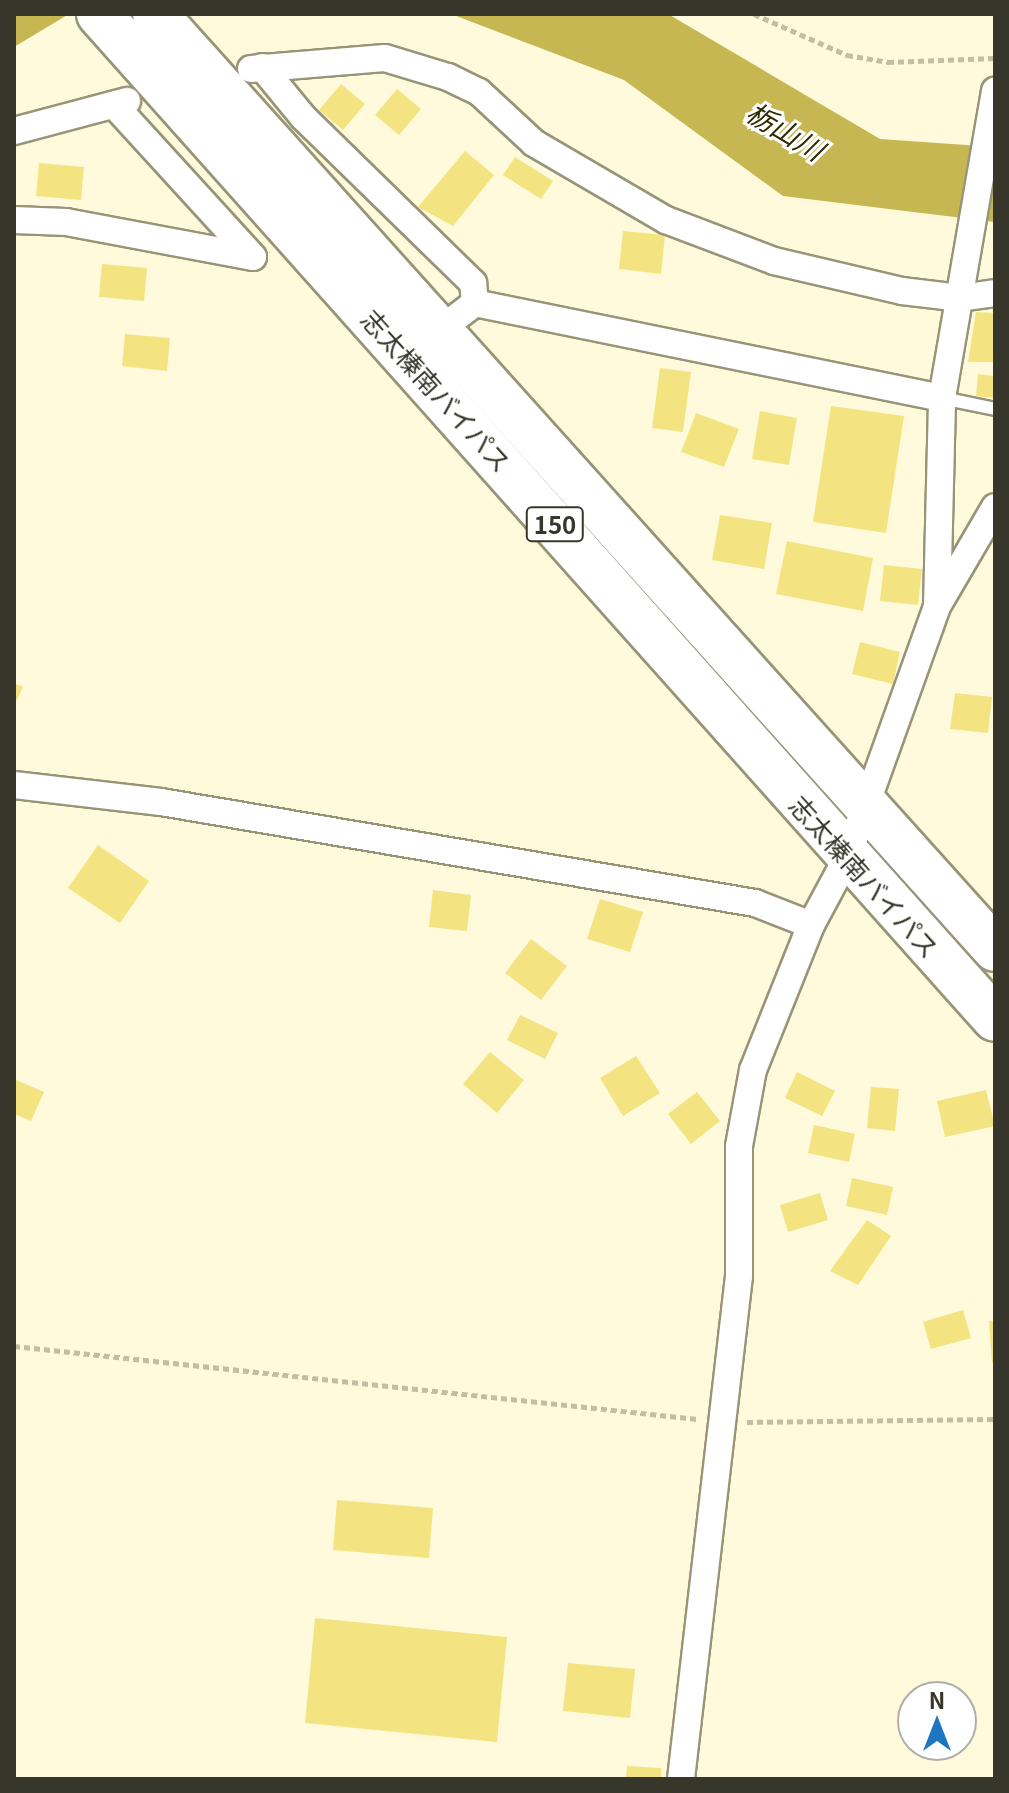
<!DOCTYPE html>
<meta charset="utf-8">
<style>
body{margin:0}
#map{position:relative;width:1009px;height:1793px;overflow:hidden;background:#fefadb;font-family:Georgia,"Noto Sans JP",serif}
div>[style]{position:absolute}
.water>*{inset:0;background:#c6b753}
.building>*{inset:0;background:#f4e481}
.path>*{height:5px;margin-top:-2.5px;transform-origin:0;background:repeating-linear-gradient(90deg,#c1bea5 0 6px,transparent 0 10px)}
.roads{filter:drop-shadow(2px 0 #989478) drop-shadow(-2px 0 #989478) drop-shadow(0 2px #989478) drop-shadow(0 -2px #989478)}
.lane>*{height:12px;margin:-6px;padding:0 6px;transform-origin:6px;border-radius:6px;background:#fff}
.street>*{height:26px;margin:-13px;padding:0 13px;transform-origin:13px;border-radius:13px;background:#fff}
.highway>*{height:44px;margin:-22px;padding:0 22px;transform-origin:22px;border-radius:22px;background:#fff}
span{translate:-50% -50%;white-space:nowrap;text-align:center;line-height:1.15;-webkit-text-stroke:6px #fff;paint-order:stroke}
.shield-label span{padding:2px 6px;background:#fff;border:2px solid;border-radius:6px;-webkit-text-stroke-width:0}
.shield-label{font-size:24px;color:#37362a;font-weight:700}
.street-label{font-size:26px;color:#37362a}
.water-label{font-size:28px;color:#312b00;font-style:italic}
.frame{position:absolute;inset:0;border:16px solid #37362a;pointer-events:none}
.north{position:absolute;left:897px;top:1681px;width:80px;height:80px;box-sizing:border-box;background:#fff;border:2px solid #afafaa;border-radius:50%;rotate:0deg;font-size:22px;font-weight:700;line-height:32px;text-align:center;color:#37362a}
.north::after{content:'';display:block;margin:auto;width:28px;height:36px;background:#1e76c3;clip-path:polygon(50% 0,100% 100%,50% 72%,0 100%)}
</style>
<div id="map">
<div class="water">
<div style="clip-path:polygon(14px 14px,69px 14px,14px 47px)"></div>
<div style="clip-path:polygon(451px 14px,668px 14px,880px 139px,995px 147px,995px 222px,783px 196px,624px 80px)"></div>
</div>
<div class="building">
<div style="clip-path:polygon(341px 84px,365px 104px,343px 130px,319px 110px)"></div>
<div style="clip-path:polygon(397px 89px,421px 109px,399px 135px,375px 115px)"></div>
<div style="clip-path:polygon(465px 151px,494px 175px,453px 226px,418px 207px)"></div>
<div style="clip-path:polygon(515px 157px,553px 181px,541px 199px,503px 175px)"></div>
<div style="clip-path:polygon(39px 163px,84px 167px,81px 200px,36px 196px)"></div>
<div style="clip-path:polygon(623px 231px,665px 235px,661px 274px,619px 269px)"></div>
<div style="clip-path:polygon(102px 264px,147px 268px,144px 301px,99px 297px)"></div>
<div style="clip-path:polygon(976px 312px,995px 313px,995px 362px,968px 362px)"></div>
<div style="clip-path:polygon(125px 334px,170px 338px,167px 371px,122px 366px)"></div>
<div style="clip-path:polygon(660px 368px,691px 372px,683px 432px,652px 428px)"></div>
<div style="clip-path:polygon(978px 374px,995px 376px,995px 398px,976px 396px)"></div>
<div style="clip-path:polygon(831px 406px,904px 416px,886px 533px,813px 522px)"></div>
<div style="clip-path:polygon(760px 411px,797px 418px,789px 465px,752px 459px)"></div>
<div style="clip-path:polygon(696px 413px,739px 429px,724px 467px,681px 452px)"></div>
<div style="clip-path:polygon(720px 515px,772px 523px,764px 569px,712px 560px)"></div>
<div style="clip-path:polygon(787px 541px,873px 558px,863px 611px,776px 594px)"></div>
<div style="clip-path:polygon(884px 565px,922px 569px,918px 605px,880px 601px)"></div>
<div style="clip-path:polygon(860px 642px,900px 652px,893px 684px,852px 674px)"></div>
<div style="clip-path:polygon(14px 683px,23px 687px,14px 706px)"></div>
<div style="clip-path:polygon(955px 693px,992px 697px,988px 733px,950px 729px)"></div>
<div style="clip-path:polygon(98px 845px,149px 881px,120px 923px,68px 888px)"></div>
<div style="clip-path:polygon(433px 890px,471px 895px,467px 931px,429px 927px)"></div>
<div style="clip-path:polygon(600px 899px,643px 912px,630px 952px,587px 939px)"></div>
<div style="clip-path:polygon(531px 939px,567px 966px,541px 1000px,505px 973px)"></div>
<div style="clip-path:polygon(520px 1015px,558px 1033px,545px 1059px,507px 1040px)"></div>
<div style="clip-path:polygon(490px 1052px,524px 1080px,497px 1113px,463px 1084px)"></div>
<div style="clip-path:polygon(636px 1056px,660px 1093px,623px 1116px,600px 1078px)"></div>
<div style="clip-path:polygon(797px 1072px,835px 1091px,822px 1116px,785px 1098px)"></div>
<div style="clip-path:polygon(14px 1079px,44px 1092px,31px 1121px,14px 1114px)"></div>
<div style="clip-path:polygon(871px 1087px,899px 1089px,895px 1131px,867px 1128px)"></div>
<div style="clip-path:polygon(986px 1090px,995px 1126px,945px 1137px,937px 1101px)"></div>
<div style="clip-path:polygon(697px 1092px,720px 1121px,691px 1144px,668px 1114px)"></div>
<div style="clip-path:polygon(814px 1125px,855px 1134px,849px 1162px,808px 1153px)"></div>
<div style="clip-path:polygon(852px 1178px,893px 1187px,887px 1215px,846px 1206px)"></div>
<div style="clip-path:polygon(820px 1193px,828px 1220px,788px 1232px,780px 1205px)"></div>
<div style="clip-path:polygon(867px 1220px,891px 1236px,858px 1285px,830px 1271px)"></div>
<div style="clip-path:polygon(963px 1310px,971px 1338px,931px 1349px,923px 1322px)"></div>
<div style="clip-path:polygon(989px 1321px,995px 1321px,995px 1363px,992px 1363px)"></div>
<div style="clip-path:polygon(337px 1500px,433px 1508px,429px 1558px,333px 1550px)"></div>
<div style="clip-path:polygon(315px 1618px,507px 1637px,497px 1742px,305px 1723px)"></div>
<div style="clip-path:polygon(568px 1663px,635px 1669px,630px 1718px,563px 1711px)"></div>
<div style="clip-path:polygon(627px 1766px,661px 1768px,661px 1779px,626px 1779px)"></div>
</div>
<div class="path">
<div style="left:754px;top:14px;width:102px;rotate:23.8deg"></div>
<div style="left:847px;top:55px;width:42px;rotate:9.7deg"></div>
<div style="left:888px;top:62px;width:107px;rotate:-2.1deg"></div>
<div style="left:14px;top:1346px;width:687px;rotate:6.1deg"></div>
<div style="left:747px;top:1422px;width:248px;rotate:-0.7deg"></div>
</div>
<div class="roads">
<div class="lane">
<div style="left:942px;top:398px;width:54px;rotate:11.7deg"></div>
</div>
<div class="street">
<div style="left:262px;top:67px;width:65px;rotate:50.6deg"></div>
<div style="left:303px;top:117px;width:238px;rotate:44.3deg"></div>
<div style="left:473px;top:283px;width:20px;rotate:84deg"></div>
<div style="left:251px;top:69px;width:134px;rotate:-4.7deg"></div>
<div style="left:385px;top:58px;width:66px;rotate:16.8deg"></div>
<div style="left:448px;top:77px;width:34px;rotate:26deg"></div>
<div style="left:479px;top:92px;width:75px;rotate:42.8deg"></div>
<div style="left:534px;top:143px;width:153px;rotate:30.3deg"></div>
<div style="left:666px;top:220px;width:116px;rotate:20.8deg"></div>
<div style="left:774px;top:261px;width:131px;rotate:13.2deg"></div>
<div style="left:902px;top:291px;width:58px;rotate:6.9deg"></div>
<div style="left:960px;top:298px;width:35px;rotate:-8deg"></div>
<div style="left:14px;top:131px;width:117px;rotate:-14.9deg"></div>
<div style="left:14px;top:220px;width:52px;rotate:2.2deg"></div>
<div style="left:66px;top:222px;width:190px;rotate:10.6deg"></div>
<div style="left:253px;top:257px;width:206px;rotate:-132.4deg"></div>
<div style="left:437px;top:332px;width:48px;rotate:-37.3deg"></div>
<div style="left:475px;top:303px;width:477px;rotate:11.5deg"></div>
<div style="left:939px;top:603px;width:111px;rotate:-59.7deg"></div>
<div style="left:14px;top:785px;width:148px;rotate:6.6deg"></div>
<div style="left:161px;top:802px;width:603px;rotate:9.65deg"></div>
<div style="left:755px;top:903px;width:60px;rotate:21.4deg"></div>
<div style="left:681px;top:1779px;width:506px;rotate:-83.42deg"></div>
<div style="left:739px;top:1276px;width:130px;rotate:-90deg"></div>
<div style="left:739px;top:1146px;width:77px;rotate:-79.6deg"></div>
<div style="left:753px;top:1070px;width:156px;rotate:-68.2deg"></div>
<div style="left:811px;top:925px;width:76px;rotate:-61.8deg"></div>
<div style="left:847px;top:858px;width:268px;rotate:-70.3deg"></div>
<div style="left:937px;top:606px;width:208px;rotate:-88.6deg"></div>
<div style="left:942px;top:398px;width:312px;rotate:-80.2deg"></div>
</div>
<div class="highway">
<div style="left:99px;top:14px;width:1346px;rotate:48.28deg"></div>
<div style="left:155px;top:14px;width:1257px;rotate:48.06deg"></div>
</div>
</div>
<div class="shield-label">
<span style="left:555px;top:524px">150</span>
</div>
<div class="street-label">
<span style="left:437px;top:390px;rotate:48deg">志太榛南バイパス</span>
<span style="left:865px;top:876px;rotate:48deg">志太榛南バイパス</span>
</div>
<div class="water-label">
<span style="left:786px;top:130px;rotate:31deg">栃山川</span>
</div>
<div class="frame"></div>
<div class="north">N</div>
</div>
